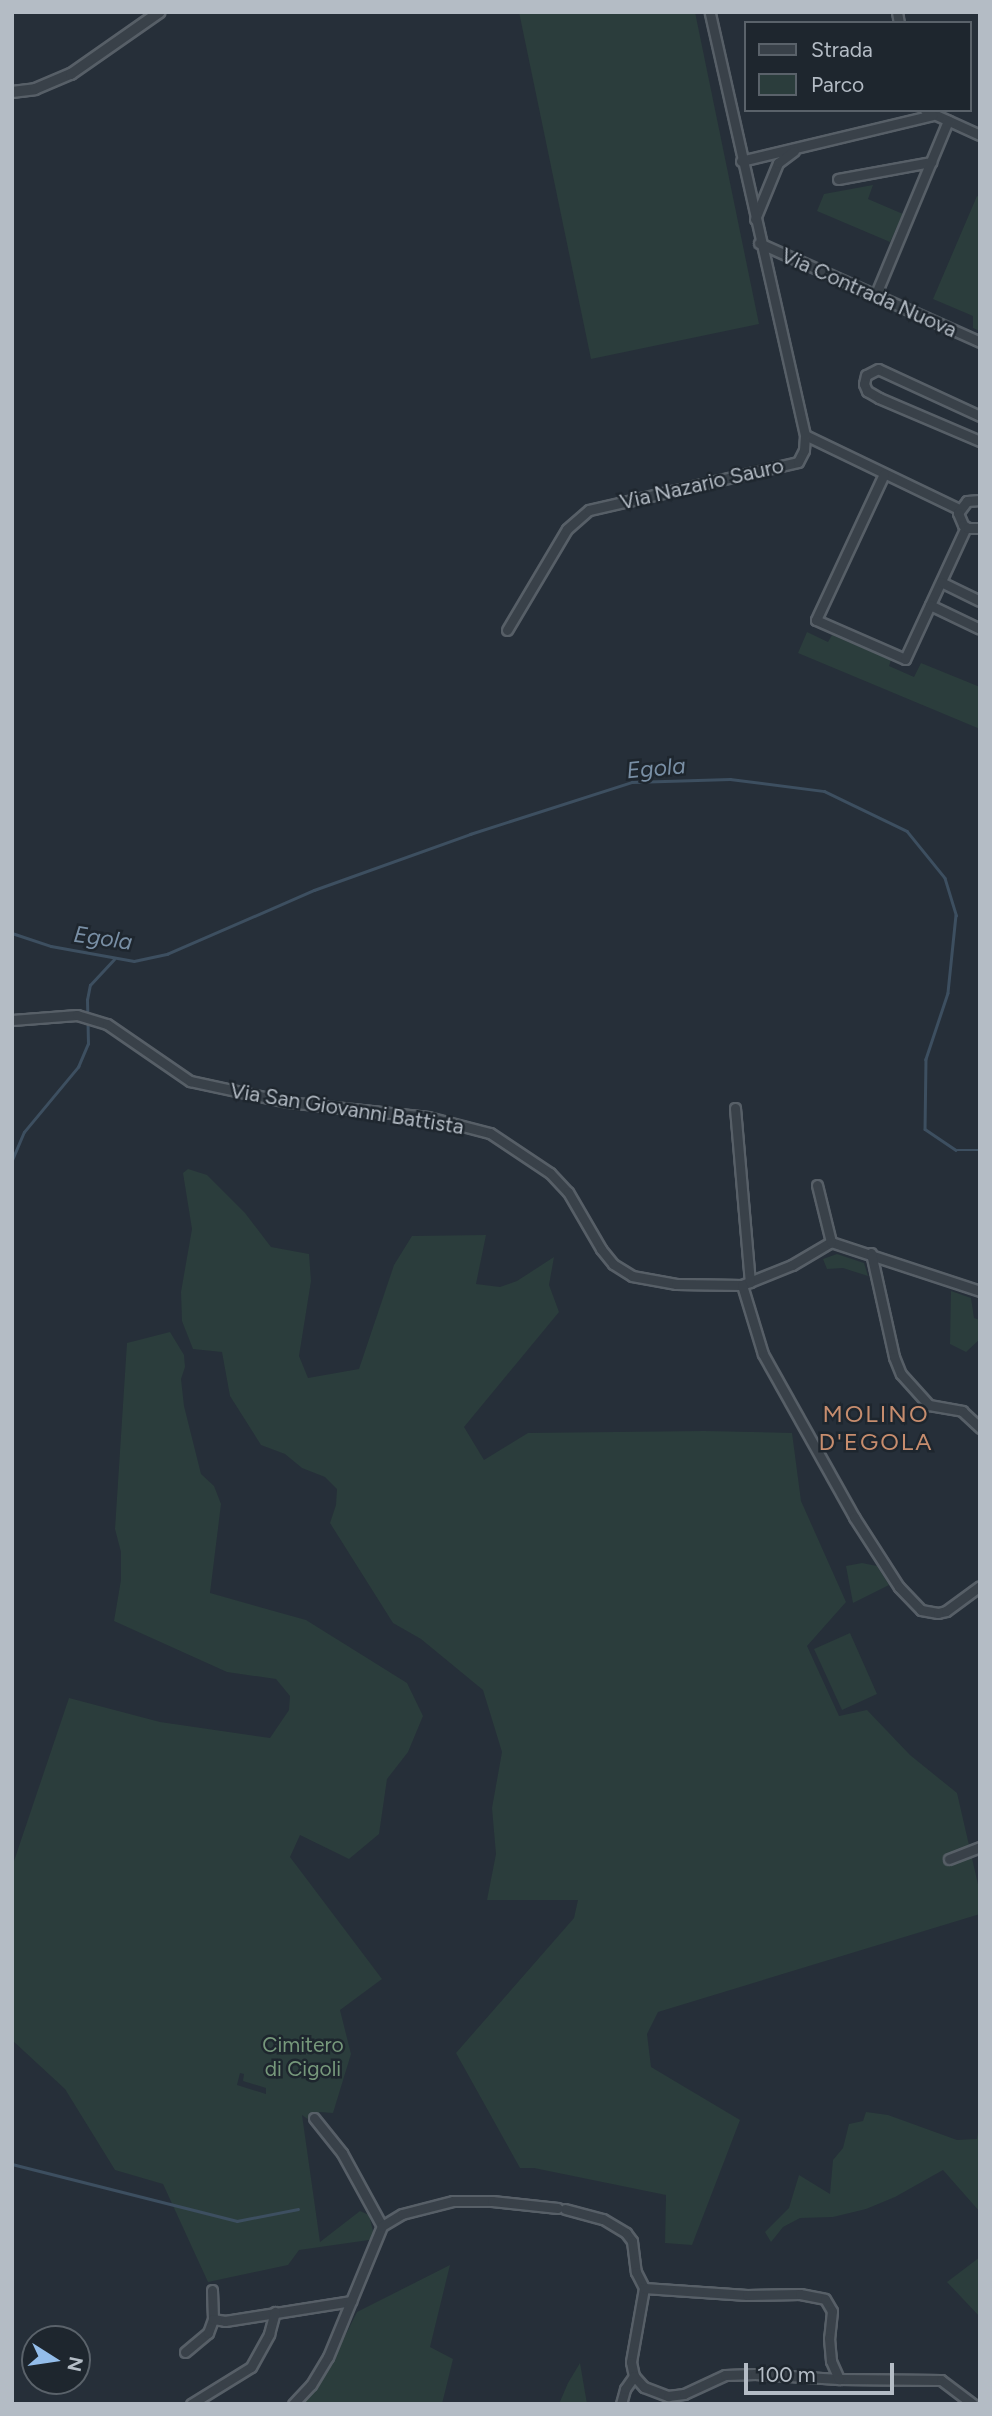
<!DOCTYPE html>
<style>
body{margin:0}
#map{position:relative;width:992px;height:2416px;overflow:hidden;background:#262f39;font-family:Figtree,sans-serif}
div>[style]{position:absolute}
.green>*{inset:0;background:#2b3d3c}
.stream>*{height:2.5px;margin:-1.25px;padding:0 1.25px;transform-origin:1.25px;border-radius:1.25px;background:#3d4f60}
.roads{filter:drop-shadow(2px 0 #575f67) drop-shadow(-2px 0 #575f67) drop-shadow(0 2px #575f67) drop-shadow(0 -2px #575f67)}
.minor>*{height:9px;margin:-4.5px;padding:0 4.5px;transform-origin:4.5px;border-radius:4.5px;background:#394149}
.tertiary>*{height:10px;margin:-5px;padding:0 5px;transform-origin:5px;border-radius:5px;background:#394149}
span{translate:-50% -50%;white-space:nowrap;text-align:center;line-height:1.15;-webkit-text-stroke:5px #1e262e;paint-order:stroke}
.street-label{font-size:21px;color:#b4bcc5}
.park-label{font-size:21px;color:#76987b}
.water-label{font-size:23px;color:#798fa5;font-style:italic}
.quarter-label{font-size:24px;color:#c78d6e;letter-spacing:2px}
.frame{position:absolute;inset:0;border:14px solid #b4bcc5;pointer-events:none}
.legend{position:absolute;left:744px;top:21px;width:228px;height:91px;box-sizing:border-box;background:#1e262e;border:2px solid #5a626a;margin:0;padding:9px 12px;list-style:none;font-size:21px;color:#b4bcc5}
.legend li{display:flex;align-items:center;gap:14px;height:35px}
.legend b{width:35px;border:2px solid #5a626a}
.north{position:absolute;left:21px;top:2325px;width:70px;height:70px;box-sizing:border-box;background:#1e262e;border:2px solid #5a626a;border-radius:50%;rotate:102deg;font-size:19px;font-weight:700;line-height:28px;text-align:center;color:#b4bcc5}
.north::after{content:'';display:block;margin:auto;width:24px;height:32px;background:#94bdea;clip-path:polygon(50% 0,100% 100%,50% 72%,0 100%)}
.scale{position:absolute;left:744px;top:2363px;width:150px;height:32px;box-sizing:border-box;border:4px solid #b4bcc5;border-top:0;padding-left:9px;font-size:21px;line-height:24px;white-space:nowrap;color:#b4bcc5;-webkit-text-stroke:5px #1e262e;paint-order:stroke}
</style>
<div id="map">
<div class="green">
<div style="clip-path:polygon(519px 12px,695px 12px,759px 324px,591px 359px)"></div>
<div style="clip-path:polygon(873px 185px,868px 199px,903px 214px,890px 242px,817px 211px,824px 194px)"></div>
<div style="clip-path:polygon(977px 196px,980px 197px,980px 331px,973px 328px,973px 316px,933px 299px)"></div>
<div style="clip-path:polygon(807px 632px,828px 642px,832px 635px,891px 660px,889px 666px,914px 677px,921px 663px,980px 687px,980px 729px,798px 653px)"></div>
<div style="clip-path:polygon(188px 1169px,207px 1175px,245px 1213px,271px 1247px,309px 1254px,311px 1281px,299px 1356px,308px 1378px,359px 1369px,394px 1265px,412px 1236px,486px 1235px,476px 1284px,500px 1287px,517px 1281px,554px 1257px,549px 1285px,559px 1312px,464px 1427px,484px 1460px,528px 1433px,704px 1431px,792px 1433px,801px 1501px,846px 1602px,807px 1646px,839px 1716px,867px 1710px,910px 1755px,957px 1793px,980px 1893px,980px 1914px,658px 2012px,647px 2034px,651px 2067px,740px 2120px,692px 2245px,665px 2243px,666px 2195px,534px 2168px,520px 2168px,456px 2053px,574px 1918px,578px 1900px,487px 1900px,496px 1854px,492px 1808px,502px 1752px,483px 1690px,421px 1639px,393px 1623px,330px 1523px,336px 1505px,337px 1489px,325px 1477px,302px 1468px,285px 1454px,261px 1445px,230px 1396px,222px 1352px,193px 1349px,182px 1321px,181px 1292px,192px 1229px,183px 1173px)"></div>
<div style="clip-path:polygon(837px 1254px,864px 1263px,868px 1276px,843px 1268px,827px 1269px,823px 1259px)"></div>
<div style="clip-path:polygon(951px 1291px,971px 1298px,974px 1318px,980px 1320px,980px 1339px,966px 1352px,950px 1344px)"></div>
<div style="clip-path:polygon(evenodd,170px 1332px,184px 1355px,185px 1367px,181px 1379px,184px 1406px,201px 1474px,214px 1486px,221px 1504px,210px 1593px,306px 1620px,407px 1683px,423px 1716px,408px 1752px,387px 1779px,379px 1834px,349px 1859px,300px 1835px,290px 1857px,382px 1979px,340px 2010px,351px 2054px,333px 2113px,320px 2112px,309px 2120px,302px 2115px,320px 2242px,360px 2211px,369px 2215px,374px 2235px,369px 2240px,299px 2250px,288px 2265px,208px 2282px,163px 2184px,115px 2170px,65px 2089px,12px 2040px,12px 1867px,69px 1698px,160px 1722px,270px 1738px,289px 1710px,290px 1696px,276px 1679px,227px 1672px,114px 1621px,121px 1580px,121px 1552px,115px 1529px,127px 1343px,170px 1332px,240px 2073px,244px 2074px,243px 2081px,266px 2088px,266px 2094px,237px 2085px,240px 2073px)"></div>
<div style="clip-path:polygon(862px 1563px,877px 1566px,889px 1585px,853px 1603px,846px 1566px)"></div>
<div style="clip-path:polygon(850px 1633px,877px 1694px,842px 1710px,814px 1649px)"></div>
<div style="clip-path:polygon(866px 2112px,888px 2115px,957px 2140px,977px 2139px,980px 2118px,980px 2212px,943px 2170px,895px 2197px,866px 2209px,833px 2217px,800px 2218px,783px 2227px,771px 2242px,765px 2232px,789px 2208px,799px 2175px,830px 2194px,833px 2160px,843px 2148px,849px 2124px,863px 2121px)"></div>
<div style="clip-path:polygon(980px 2257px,980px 2317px,947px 2282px)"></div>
<div style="clip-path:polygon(450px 2265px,430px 2347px,453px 2359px,442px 2404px,302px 2404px,331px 2364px,357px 2312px)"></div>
<div style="clip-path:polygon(580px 2363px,587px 2404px,559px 2404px,568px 2383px)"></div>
</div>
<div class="stream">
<div style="left:12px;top:933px;width:41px;rotate:18.4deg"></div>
<div style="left:51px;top:946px;width:84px;rotate:10.2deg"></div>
<div style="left:134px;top:961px;width:34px;rotate:-12deg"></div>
<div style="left:167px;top:954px;width:160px;rotate:-23.5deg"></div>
<div style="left:314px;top:890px;width:166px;rotate:-19.7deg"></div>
<div style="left:470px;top:834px;width:170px;rotate:-17.8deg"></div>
<div style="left:632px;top:782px;width:98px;rotate:-1.8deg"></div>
<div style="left:730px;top:779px;width:95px;rotate:7.3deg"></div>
<div style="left:824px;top:791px;width:92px;rotate:25.7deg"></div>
<div style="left:907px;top:831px;width:60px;rotate:51deg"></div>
<div style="left:945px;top:878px;width:39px;rotate:73deg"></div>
<div style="left:956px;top:915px;width:78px;rotate:95.9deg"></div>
<div style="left:948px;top:993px;width:70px;rotate:108.4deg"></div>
<div style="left:926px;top:1059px;width:70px;rotate:90.8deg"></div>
<div style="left:925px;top:1129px;width:37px;rotate:34deg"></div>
<div style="left:956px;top:1150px;width:24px"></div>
<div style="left:12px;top:1160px;width:30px;rotate:-67deg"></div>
<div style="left:24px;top:1132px;width:85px;rotate:-50.3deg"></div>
<div style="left:78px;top:1067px;width:25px;rotate:-67deg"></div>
<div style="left:88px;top:1044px;width:44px;rotate:-91.3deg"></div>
<div style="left:87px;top:1000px;width:15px;rotate:-79deg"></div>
<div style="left:90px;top:985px;width:35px;rotate:-47deg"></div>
<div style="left:12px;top:2164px;width:232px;rotate:14.2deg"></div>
<div style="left:237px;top:2221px;width:62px;rotate:-11.1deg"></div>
</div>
<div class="roads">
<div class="minor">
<div style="left:897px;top:12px;width:11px;rotate:80deg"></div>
<div style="left:925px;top:110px;width:60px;rotate:24.4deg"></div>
<div style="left:741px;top:161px;width:197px;rotate:-13.5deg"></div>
<div style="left:838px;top:179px;width:95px;rotate:-10.4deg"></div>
<div style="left:755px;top:219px;width:61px;rotate:-67.7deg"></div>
<div style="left:778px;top:163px;width:20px;rotate:-37deg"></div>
<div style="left:759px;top:243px;width:242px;rotate:24.1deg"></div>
<div style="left:875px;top:296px;width:190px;rotate:-67.4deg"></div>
<div style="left:980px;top:416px;width:112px;rotate:-155.3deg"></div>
<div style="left:878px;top:369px;width:13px;rotate:153deg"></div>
<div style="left:866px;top:375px;width:9px;rotate:103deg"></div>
<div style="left:864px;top:384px;width:8px;rotate:67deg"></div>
<div style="left:867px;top:391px;width:14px;rotate:30deg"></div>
<div style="left:879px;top:398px;width:110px;rotate:23.1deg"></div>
<div style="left:805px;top:435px;width:171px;rotate:25.7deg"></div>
<div style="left:884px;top:474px;width:161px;rotate:115deg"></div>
<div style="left:816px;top:620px;width:97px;rotate:23.7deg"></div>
<div style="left:905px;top:659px;width:145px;rotate:-65.2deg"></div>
<div style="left:980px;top:500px;width:13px;rotate:176deg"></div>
<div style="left:967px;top:501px;width:15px;rotate:127deg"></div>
<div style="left:958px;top:513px;width:13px;rotate:67deg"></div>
<div style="left:963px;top:525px;width:6px;rotate:31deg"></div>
<div style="left:968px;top:528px;width:12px"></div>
<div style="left:941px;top:582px;width:43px;rotate:26deg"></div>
<div style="left:930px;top:605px;width:55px;rotate:25.6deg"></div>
<div style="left:507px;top:630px;width:117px;rotate:-59.3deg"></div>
<div style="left:567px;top:529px;width:29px;rotate:-41deg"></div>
<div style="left:589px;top:510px;width:214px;rotate:-12.9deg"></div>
<div style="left:798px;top:462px;width:13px;rotate:-63deg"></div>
<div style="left:804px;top:450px;width:15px;rotate:-86deg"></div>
<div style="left:805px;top:435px;width:434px;rotate:-102.7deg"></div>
<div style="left:12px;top:1020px;width:65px;rotate:-4.4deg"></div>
<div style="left:77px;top:1015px;width:31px;rotate:17deg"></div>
<div style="left:107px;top:1024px;width:101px;rotate:34.5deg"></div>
<div style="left:190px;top:1081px;width:99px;rotate:12.2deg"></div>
<div style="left:287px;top:1102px;width:142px;rotate:6.1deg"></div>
<div style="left:428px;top:1117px;width:64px;rotate:14.5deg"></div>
<div style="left:490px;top:1133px;width:72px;rotate:33.7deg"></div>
<div style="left:550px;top:1173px;width:26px;rotate:47deg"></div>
<div style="left:568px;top:1192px;width:66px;rotate:59.9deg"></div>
<div style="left:601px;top:1249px;width:19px;rotate:51deg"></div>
<div style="left:613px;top:1264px;width:22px;rotate:32deg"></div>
<div style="left:632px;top:1276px;width:45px;rotate:10.3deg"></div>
<div style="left:676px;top:1284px;width:66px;rotate:0.9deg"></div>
<div style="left:742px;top:1285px;width:54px;rotate:-21.8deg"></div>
<div style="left:792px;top:1265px;width:45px;rotate:-30.5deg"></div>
<div style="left:831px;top:1242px;width:157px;rotate:18.2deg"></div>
<div style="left:735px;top:1108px;width:175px;rotate:85.1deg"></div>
<div style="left:817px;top:1185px;width:59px;rotate:76.2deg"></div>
<div style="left:871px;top:1253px;width:107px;rotate:77.5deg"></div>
<div style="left:894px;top:1357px;width:18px;rotate:68deg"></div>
<div style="left:901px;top:1374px;width:42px;rotate:47.9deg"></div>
<div style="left:929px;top:1405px;width:34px;rotate:10deg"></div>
<div style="left:962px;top:1411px;width:25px;rotate:43deg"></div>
<div style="left:742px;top:1285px;width:72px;rotate:73.1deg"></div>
<div style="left:763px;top:1354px;width:187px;rotate:60.8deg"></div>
<div style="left:854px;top:1517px;width:83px;rotate:57.3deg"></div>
<div style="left:899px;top:1587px;width:32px;rotate:46deg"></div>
<div style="left:921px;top:1610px;width:17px;rotate:10deg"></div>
<div style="left:938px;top:1613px;width:8px;rotate:-14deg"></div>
<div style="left:946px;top:1611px;width:42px;rotate:-36.3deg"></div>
<div style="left:949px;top:1859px;width:33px;rotate:-21deg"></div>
<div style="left:314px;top:2118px;width:45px;rotate:51.3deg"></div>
<div style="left:342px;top:2153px;width:83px;rotate:61.3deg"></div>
<div style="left:565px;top:2209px;width:39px;rotate:15deg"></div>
<div style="left:603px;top:2219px;width:27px;rotate:31deg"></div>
<div style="left:626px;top:2233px;width:10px;rotate:53deg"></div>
<div style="left:632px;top:2241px;width:31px;rotate:83deg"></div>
<div style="left:636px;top:2272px;width:18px;rotate:63deg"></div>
<div style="left:644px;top:2288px;width:75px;rotate:100deg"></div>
<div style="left:631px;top:2362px;width:14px;rotate:78deg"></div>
<div style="left:634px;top:2376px;width:15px;rotate:48deg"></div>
<div style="left:644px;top:2387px;width:26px;rotate:21deg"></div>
<div style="left:668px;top:2396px;width:16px;rotate:-7deg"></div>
<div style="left:684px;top:2394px;width:45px;rotate:-24.9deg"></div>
<div style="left:725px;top:2375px;width:30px;rotate:-2deg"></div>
<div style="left:755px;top:2374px;width:84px;rotate:3.4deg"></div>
<div style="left:839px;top:2379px;width:102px;rotate:0.6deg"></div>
<div style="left:941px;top:2380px;width:40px;rotate:37deg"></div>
<div style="left:644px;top:2288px;width:103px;rotate:3.9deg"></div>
<div style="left:747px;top:2295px;width:53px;rotate:-1.1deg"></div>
<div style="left:800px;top:2294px;width:25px;rotate:11deg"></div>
<div style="left:825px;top:2299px;width:14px;rotate:60deg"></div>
<div style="left:832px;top:2311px;width:27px;rotate:96deg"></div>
<div style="left:829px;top:2338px;width:23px;rotate:85deg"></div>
<div style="left:831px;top:2361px;width:20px;rotate:66deg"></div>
<div style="left:212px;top:2290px;width:29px;rotate:88deg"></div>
<div style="left:185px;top:2352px;width:30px;rotate:-40deg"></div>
<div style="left:208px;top:2333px;width:15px;rotate:-70deg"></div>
<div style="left:213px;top:2319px;width:12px;rotate:9deg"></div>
<div style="left:225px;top:2321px;width:128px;rotate:-9deg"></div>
<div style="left:191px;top:2404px;width:70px;rotate:-31.7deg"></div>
<div style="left:251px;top:2367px;width:38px;rotate:-61deg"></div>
<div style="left:269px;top:2334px;width:23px;rotate:-75deg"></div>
<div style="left:293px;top:2404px;width:26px;rotate:-47deg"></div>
<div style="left:311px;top:2385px;width:33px;rotate:-59deg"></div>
<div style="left:328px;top:2357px;width:142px;rotate:-67.6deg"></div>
<div style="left:382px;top:2226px;width:23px;rotate:-31deg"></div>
<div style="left:402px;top:2214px;width:53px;rotate:-14.3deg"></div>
<div style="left:453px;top:2201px;width:39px"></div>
<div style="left:492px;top:2201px;width:66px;rotate:6.1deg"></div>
<div style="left:621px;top:2404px;width:16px;rotate:-75deg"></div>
<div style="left:625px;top:2389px;width:16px;rotate:-55deg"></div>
</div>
<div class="tertiary">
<div style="left:12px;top:92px;width:23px;rotate:-7deg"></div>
<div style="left:35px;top:89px;width:39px;rotate:-23deg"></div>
<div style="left:71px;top:74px;width:108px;rotate:-34.9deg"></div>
</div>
</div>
<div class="street-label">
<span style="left:869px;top:293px;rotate:24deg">Via Contrada Nuova</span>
<span style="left:702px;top:484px;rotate:-13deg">Via Nazario Sauro</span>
<span style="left:347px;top:1109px;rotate:9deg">Via San Giovanni Battista</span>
</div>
<div class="park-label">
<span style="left:303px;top:2057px">Cimitero<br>di Cigoli</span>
</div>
<div class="water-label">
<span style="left:656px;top:768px;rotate:-5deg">Egola</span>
<span style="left:103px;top:938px;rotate:8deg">Egola</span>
</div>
<div class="quarter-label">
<span style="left:876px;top:1428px">MOLINO<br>D'EGOLA</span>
</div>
<div class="frame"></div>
<ul class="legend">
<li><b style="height:9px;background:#394149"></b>Strada</li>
<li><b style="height:19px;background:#2b3d3c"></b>Parco</li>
</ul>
<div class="north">N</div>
<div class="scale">100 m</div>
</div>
